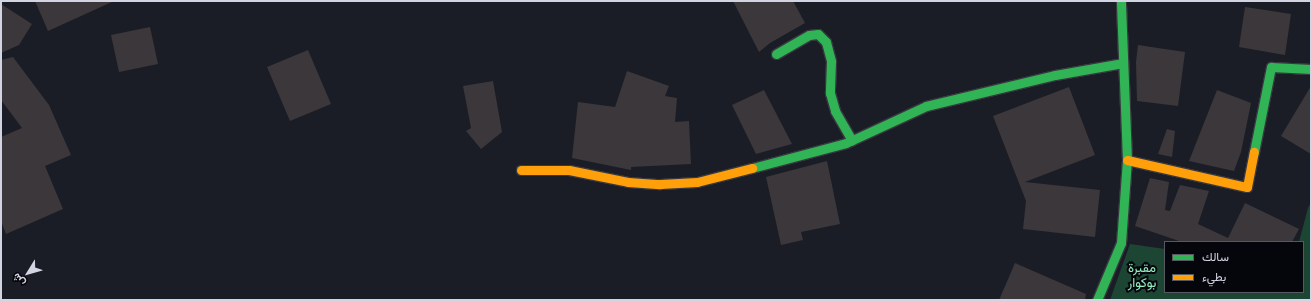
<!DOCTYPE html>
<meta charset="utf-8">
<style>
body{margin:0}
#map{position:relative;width:1312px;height:301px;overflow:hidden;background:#1b1d26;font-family:Poppins,Vazirmatn,sans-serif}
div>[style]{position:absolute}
.green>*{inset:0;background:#1d4534}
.building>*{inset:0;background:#3b373b}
.roads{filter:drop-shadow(1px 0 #383940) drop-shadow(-1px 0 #383940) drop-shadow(0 1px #383940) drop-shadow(0 -1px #383940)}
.fast>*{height:9px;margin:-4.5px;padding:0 4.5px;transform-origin:4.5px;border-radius:4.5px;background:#30b455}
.slow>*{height:9px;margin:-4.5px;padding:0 4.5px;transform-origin:4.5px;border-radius:4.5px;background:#ff9f0a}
span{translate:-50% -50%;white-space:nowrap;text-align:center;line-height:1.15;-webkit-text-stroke:4px #05060c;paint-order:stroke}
.park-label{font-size:13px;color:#96eec2}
.frame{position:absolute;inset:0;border:2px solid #d2d5e1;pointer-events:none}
.legend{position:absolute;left:1164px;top:241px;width:140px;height:52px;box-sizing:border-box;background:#05060c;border:1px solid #575961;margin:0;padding:5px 7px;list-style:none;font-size:12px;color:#d2d5e1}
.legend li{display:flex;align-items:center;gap:8px;height:20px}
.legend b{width:20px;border:1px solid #575961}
.north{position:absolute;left:8px;top:253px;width:40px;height:40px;-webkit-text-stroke:3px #05060c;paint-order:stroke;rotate:233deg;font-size:11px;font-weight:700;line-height:16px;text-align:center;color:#d2d5e1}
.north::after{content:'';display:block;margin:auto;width:14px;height:18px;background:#d2d5e1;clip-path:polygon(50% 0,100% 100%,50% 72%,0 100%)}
</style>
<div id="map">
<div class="green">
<div style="clip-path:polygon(1311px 202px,1311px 300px,1110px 300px,1130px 244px,1165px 249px,1165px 292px,1303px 292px,1303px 242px,1299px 242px,1308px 208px)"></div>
</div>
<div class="building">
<div style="clip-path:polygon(35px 1px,114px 1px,48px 31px)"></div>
<div style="clip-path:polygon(733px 1px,793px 1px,805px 23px,770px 43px,759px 52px)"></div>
<div style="clip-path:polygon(1px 4px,32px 24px,19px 45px,1px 53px)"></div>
<div style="clip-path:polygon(1245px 7px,1291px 14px,1285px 55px,1239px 47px)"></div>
<div style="clip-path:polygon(150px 27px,158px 64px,119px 72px,111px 35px)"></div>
<div style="clip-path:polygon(1138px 45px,1185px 52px,1178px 106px,1137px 101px,1136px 62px)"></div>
<div style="clip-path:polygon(308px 50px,331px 104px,290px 121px,267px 67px)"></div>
<div style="clip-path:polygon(13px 57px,49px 105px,71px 155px,45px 166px,63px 209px,6px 234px,1px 221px,1px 137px,22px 128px,1px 100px,1px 60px)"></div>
<div style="clip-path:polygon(627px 71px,669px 86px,665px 96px,677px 98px,675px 122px,689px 121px,691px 164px,631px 167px,631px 170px,572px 158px,578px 102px,615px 107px)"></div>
<div style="clip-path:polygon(493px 81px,502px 132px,481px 149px,466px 131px,471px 128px,463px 86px)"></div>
<div style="clip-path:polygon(1311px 86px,1311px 154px,1281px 136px)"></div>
<div style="clip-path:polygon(1069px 87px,1095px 155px,1025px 182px,1100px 190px,1095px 237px,1023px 229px,1026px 201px,993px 116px)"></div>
<div style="clip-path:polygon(764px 90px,792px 144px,756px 154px,732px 105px)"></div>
<div style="clip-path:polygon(1217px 90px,1251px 103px,1241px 152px,1234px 171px,1189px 161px)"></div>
<div style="clip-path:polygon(1167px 129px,1175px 131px,1172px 157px,1158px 154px)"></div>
<div style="clip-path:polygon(827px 161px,840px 224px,801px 232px,803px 240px,781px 245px,766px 177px)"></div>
<div style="clip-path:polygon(1150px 178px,1169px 182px,1165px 210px,1170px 211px,1180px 185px,1209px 191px,1198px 224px,1228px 238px,1245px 203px,1299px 229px,1292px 242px,1182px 242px,1135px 226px)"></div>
<div style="clip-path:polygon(1015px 263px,1086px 294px,1085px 300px,999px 300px)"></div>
</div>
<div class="roads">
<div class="fast">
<div style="left:776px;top:54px;width:38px;rotate:-30deg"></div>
<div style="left:809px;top:35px;width:9px;rotate:-6deg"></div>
<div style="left:818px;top:34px;width:11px;rotate:45deg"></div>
<div style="left:826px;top:42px;width:20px;rotate:75deg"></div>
<div style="left:831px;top:61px;width:32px;rotate:92deg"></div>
<div style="left:830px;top:93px;width:19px;rotate:74deg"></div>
<div style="left:835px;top:111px;width:34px;rotate:60deg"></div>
<div style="left:1254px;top:152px;width:87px;rotate:-78.7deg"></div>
<div style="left:1271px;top:67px;width:40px;rotate:2.9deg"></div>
<div style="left:752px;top:168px;width:97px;rotate:-14.9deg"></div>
<div style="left:846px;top:143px;width:88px;rotate:-24.8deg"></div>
<div style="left:926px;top:106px;width:133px;rotate:-13.5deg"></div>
<div style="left:1055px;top:75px;width:69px;rotate:-10deg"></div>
<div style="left:1097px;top:300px;width:62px;rotate:-67.2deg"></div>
<div style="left:1121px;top:243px;width:83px;rotate:-85.9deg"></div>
<div style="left:1127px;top:160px;width:159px;rotate:-92.2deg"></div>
</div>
<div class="slow">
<div style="left:1127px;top:160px;width:123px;rotate:12.7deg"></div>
<div style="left:1247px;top:187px;width:36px;rotate:-79deg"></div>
<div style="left:521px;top:170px;width:48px"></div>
<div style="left:569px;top:170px;width:60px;rotate:11.5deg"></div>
<div style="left:628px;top:182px;width:32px;rotate:4deg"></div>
<div style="left:660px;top:184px;width:37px;rotate:-3deg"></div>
<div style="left:697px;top:182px;width:57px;rotate:-14.3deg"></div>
</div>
</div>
<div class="park-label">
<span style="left:1142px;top:276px">مقبرة<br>بوكوار</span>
</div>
<div class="frame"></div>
<ul class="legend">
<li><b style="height:5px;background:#30b455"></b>سالك</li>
<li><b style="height:5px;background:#ff9f0a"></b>بطيء</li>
</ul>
<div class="north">ش</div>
</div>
